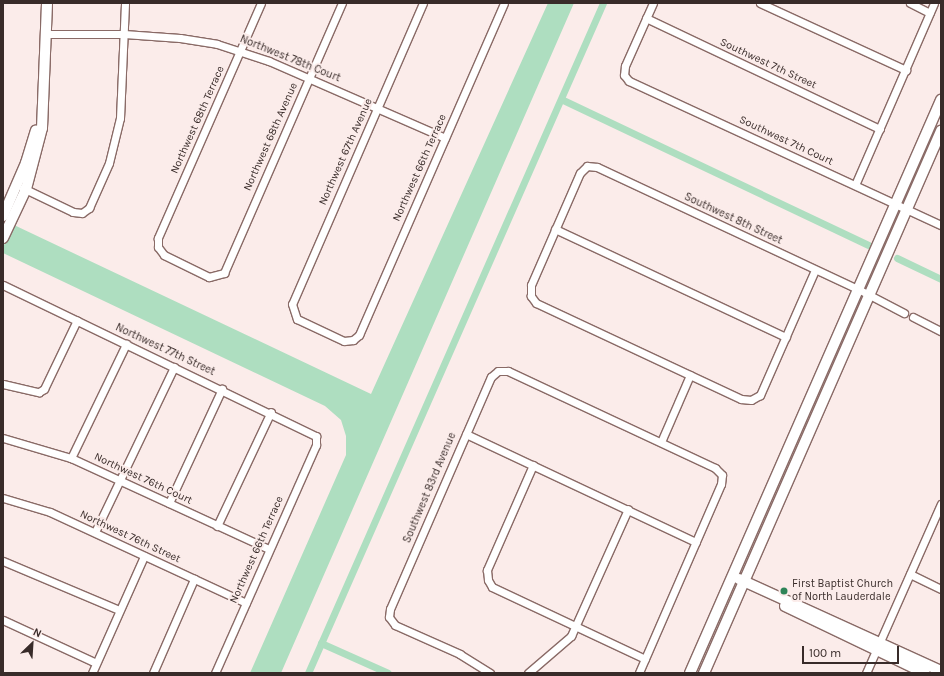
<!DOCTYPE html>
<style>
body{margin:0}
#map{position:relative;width:944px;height:676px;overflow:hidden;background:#fbecea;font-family:Karla,sans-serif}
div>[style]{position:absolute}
.water>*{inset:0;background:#aedec0}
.canal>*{height:7px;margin:-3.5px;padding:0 3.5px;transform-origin:3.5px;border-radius:3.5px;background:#aedec0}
.roads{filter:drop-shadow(1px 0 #896a66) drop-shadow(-1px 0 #896a66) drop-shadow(0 1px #896a66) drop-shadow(0 -1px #896a66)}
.street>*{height:7px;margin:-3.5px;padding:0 3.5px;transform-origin:3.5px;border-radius:3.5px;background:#fff}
.secondary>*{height:10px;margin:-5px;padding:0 5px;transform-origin:5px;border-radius:5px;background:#fff}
.dots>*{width:11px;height:11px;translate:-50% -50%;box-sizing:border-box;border:2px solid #fbecea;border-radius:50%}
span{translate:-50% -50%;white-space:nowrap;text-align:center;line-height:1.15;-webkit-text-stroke:4px #fbecea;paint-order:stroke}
.street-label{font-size:11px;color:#382b29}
.poi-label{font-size:11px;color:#382b29}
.left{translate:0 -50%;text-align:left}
.frame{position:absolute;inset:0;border:4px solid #382b29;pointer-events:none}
.north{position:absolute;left:12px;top:624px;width:40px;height:40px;-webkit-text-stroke:3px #fbecea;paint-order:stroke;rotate:25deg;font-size:11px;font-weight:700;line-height:16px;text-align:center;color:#382b29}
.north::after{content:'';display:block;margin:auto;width:14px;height:18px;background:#382b29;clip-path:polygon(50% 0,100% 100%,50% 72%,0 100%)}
.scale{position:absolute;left:802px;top:646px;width:97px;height:18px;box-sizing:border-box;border:2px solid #382b29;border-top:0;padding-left:5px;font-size:12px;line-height:14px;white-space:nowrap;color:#382b29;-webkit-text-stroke:3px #fbecea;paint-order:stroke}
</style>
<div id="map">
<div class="water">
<div style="clip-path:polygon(548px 3px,574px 3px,281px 673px,250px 673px,346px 455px,346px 436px,341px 420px,325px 406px,3px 253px,3px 247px,14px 225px,371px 394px)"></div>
</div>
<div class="canal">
<div style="left:563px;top:100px;width:338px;rotate:25.4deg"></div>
<div style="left:897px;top:258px;width:49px;rotate:25.5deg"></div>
<div style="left:321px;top:643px;width:73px;rotate:24.1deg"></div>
<div style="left:308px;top:673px;width:732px;rotate:-66.24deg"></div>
</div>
<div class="roads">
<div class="street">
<div style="left:261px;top:3px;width:257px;rotate:113.7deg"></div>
<div style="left:158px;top:238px;width:9px;rotate:90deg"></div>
<div style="left:158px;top:247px;width:10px;rotate:53deg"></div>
<div style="left:164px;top:255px;width:50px;rotate:26.1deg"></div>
<div style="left:209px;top:277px;width:16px;rotate:-15deg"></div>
<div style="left:224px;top:273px;width:295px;rotate:-66.4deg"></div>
<div style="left:423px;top:3px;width:328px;rotate:113.5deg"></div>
<div style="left:292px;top:304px;width:16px;rotate:72deg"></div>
<div style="left:297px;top:319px;width:52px;rotate:25.1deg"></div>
<div style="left:344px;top:341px;width:9px;rotate:-6deg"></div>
<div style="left:353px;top:340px;width:8px;rotate:-40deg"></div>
<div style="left:359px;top:335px;width:362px;rotate:-66.4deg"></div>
<div style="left:653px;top:3px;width:69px;rotate:114deg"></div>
<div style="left:625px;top:66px;width:9px;rotate:96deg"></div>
<div style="left:624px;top:75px;width:8px;rotate:50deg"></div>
<div style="left:629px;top:81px;width:344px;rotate:24.8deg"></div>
<div style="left:760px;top:3px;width:161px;rotate:24.7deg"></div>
<div style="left:910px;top:3px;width:22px;rotate:27deg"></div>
<div style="left:646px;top:18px;width:259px;rotate:25.4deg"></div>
<div style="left:46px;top:34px;width:78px"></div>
<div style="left:124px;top:34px;width:56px;rotate:4.1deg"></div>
<div style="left:180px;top:38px;width:37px;rotate:9deg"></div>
<div style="left:217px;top:44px;width:55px;rotate:18.1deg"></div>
<div style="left:269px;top:61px;width:192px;rotate:23.6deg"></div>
<div style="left:855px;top:185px;width:198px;rotate:-66.5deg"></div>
<div style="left:23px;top:188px;width:55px;rotate:25.6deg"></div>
<div style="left:73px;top:212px;width:9px;rotate:6deg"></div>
<div style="left:82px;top:213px;width:9px;rotate:-36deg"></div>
<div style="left:89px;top:208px;width:49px;rotate:-66deg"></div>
<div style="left:109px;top:163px;width:46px;rotate:-76.3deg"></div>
<div style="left:120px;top:118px;width:115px;rotate:-87.5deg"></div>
<div style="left:555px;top:229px;width:255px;rotate:25.1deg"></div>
<div style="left:815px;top:270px;width:137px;rotate:113.7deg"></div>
<div style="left:760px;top:395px;width:10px;rotate:151deg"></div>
<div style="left:751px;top:400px;width:10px;rotate:-174deg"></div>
<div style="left:741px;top:399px;width:226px;rotate:-154.9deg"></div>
<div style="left:536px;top:303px;width:9px;rotate:-126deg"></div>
<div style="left:531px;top:296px;width:11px;rotate:-90deg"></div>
<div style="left:531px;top:285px;width:122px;rotate:-66.4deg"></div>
<div style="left:580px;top:173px;width:10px;rotate:-45deg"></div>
<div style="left:587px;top:166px;width:10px;rotate:6deg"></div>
<div style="left:597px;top:167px;width:288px;rotate:25.1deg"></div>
<div style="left:858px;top:289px;width:52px;rotate:27.6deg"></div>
<div style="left:3px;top:285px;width:348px;rotate:25.8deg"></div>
<div style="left:316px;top:436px;width:9px;rotate:90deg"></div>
<div style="left:316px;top:445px;width:249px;rotate:113.9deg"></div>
<div style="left:913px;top:317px;width:31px;rotate:27deg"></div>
<div style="left:3px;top:384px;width:37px;rotate:13deg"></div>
<div style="left:39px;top:392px;width:6px;rotate:-31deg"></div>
<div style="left:44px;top:389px;width:76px;rotate:-64.4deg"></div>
<div style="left:466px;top:434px;width:254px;rotate:25.2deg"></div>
<div style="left:3px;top:438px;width:71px;rotate:16.4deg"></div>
<div style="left:71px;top:458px;width:218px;rotate:24.7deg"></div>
<div style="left:661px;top:442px;width:73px;rotate:-66.6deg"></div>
<div style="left:71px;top:458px;width:127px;rotate:-64.2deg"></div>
<div style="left:533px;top:465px;width:115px;rotate:113.7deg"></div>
<div style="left:487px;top:570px;width:10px;rotate:84deg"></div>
<div style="left:488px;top:580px;width:8px;rotate:60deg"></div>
<div style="left:492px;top:587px;width:169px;rotate:25.2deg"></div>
<div style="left:3px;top:498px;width:49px;rotate:16.6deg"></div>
<div style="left:50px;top:512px;width:216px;rotate:24.9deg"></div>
<div style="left:169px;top:503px;width:126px;rotate:-65.1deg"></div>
<div style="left:217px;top:526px;width:126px;rotate:-64.7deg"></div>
<div style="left:95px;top:532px;width:183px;rotate:-64.4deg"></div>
<div style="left:3px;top:561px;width:126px;rotate:22.9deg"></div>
<div style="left:910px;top:574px;width:34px;rotate:26deg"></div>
<div style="left:3px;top:620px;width:102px;rotate:24.8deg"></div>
<div style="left:92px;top:673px;width:128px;rotate:-66deg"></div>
<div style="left:153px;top:673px;width:103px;rotate:-66.4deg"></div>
<div style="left:490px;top:673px;width:36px;rotate:-148deg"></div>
<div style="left:460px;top:654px;width:71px;rotate:-156deg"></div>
<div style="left:395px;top:625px;width:10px;rotate:-127deg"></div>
<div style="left:389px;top:617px;width:8px;rotate:-83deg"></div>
<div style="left:390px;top:609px;width:253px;rotate:-66.5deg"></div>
<div style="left:491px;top:377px;width:9px;rotate:-41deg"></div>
<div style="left:498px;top:371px;width:10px"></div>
<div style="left:508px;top:371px;width:229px;rotate:25.1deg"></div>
<div style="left:715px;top:468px;width:10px;rotate:45deg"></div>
<div style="left:722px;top:475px;width:9px;rotate:96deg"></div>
<div style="left:721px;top:484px;width:206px;rotate:113.5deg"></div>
<div style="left:528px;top:673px;width:57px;rotate:-40.7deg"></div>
<div style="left:571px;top:636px;width:139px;rotate:-65.8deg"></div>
<div style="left:866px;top:673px;width:185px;rotate:-66.1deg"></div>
</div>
<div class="secondary">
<div style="left:3px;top:216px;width:58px;rotate:-66.5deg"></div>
<div style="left:26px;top:163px;width:34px;rotate:-73deg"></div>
<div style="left:3px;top:238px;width:54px;rotate:-64.9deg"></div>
<div style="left:26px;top:189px;width:63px;rotate:-75.3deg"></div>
<div style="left:42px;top:128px;width:125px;rotate:-87.7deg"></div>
<div style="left:739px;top:579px;width:222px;rotate:24.5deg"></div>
<div style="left:785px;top:606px;width:155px;rotate:25.6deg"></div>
<div style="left:690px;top:673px;width:626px;rotate:-66.34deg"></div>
<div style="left:704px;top:673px;width:592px;rotate:-66.38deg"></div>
</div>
</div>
<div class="dots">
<div style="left:784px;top:591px;background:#2e8458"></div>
</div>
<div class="street-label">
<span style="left:290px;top:59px;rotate:22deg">Northwest 78th Court</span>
<span style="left:768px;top:64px;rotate:25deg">Southwest 7th Street</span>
<span style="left:198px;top:120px;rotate:-66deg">Northwest 68th Terrace</span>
<span style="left:271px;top:137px;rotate:-66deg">Northwest 68th Avenue</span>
<span style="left:786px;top:141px;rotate:25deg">Southwest 7th Court</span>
<span style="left:346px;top:152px;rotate:-66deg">Northwest 67th Avenue</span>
<span style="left:420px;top:168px;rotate:-66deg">Northwest 66th Terrace</span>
<span style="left:733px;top:219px;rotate:25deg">Southwest 8th Street</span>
<span style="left:165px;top:350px;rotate:25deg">Northwest 77th Street</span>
<span style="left:143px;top:479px;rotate:25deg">Northwest 76th Court</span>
<span style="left:430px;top:488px;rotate:-67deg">Southwest 83rd Avenue</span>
<span style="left:130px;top:537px;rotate:25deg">Northwest 76th Street</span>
<span style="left:257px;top:550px;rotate:-66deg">Northwest 66th Terrace</span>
</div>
<div class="poi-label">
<span class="left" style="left:792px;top:591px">First Baptist Church<br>of North Lauderdale</span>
</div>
<div class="frame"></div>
<div class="north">N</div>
<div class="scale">100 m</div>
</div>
